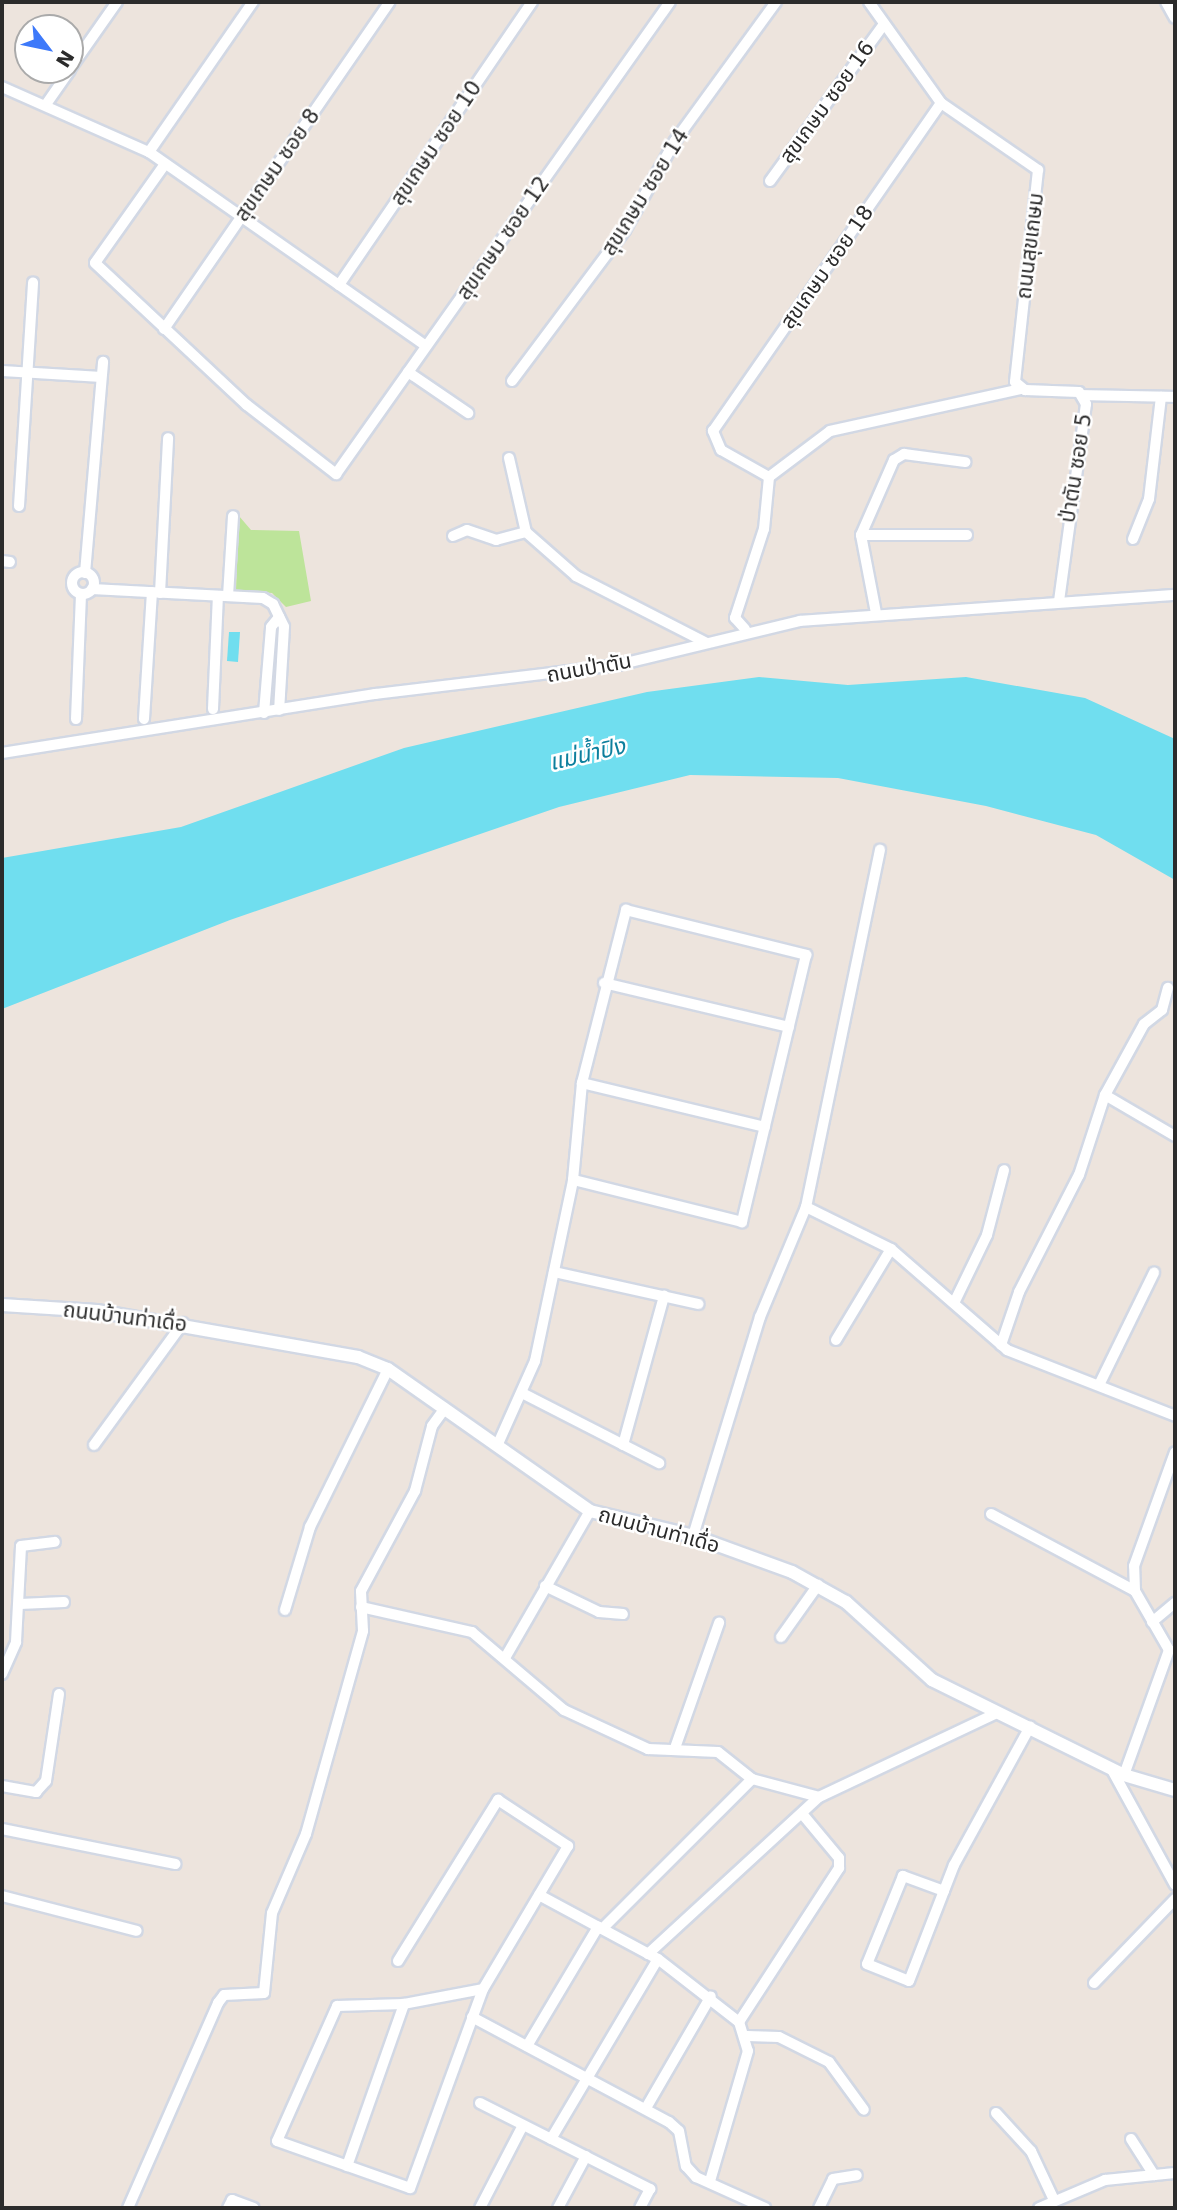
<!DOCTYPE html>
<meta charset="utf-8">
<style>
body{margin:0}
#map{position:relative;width:1177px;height:2210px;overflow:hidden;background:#ede4dd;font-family:"DejaVu Sans","Noto Sans Thai",sans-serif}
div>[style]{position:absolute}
.green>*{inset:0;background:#bde49a}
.water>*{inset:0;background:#70deef}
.roads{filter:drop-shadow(2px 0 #d2d8e4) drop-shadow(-2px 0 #d2d8e4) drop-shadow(0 2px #d2d8e4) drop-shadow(0 -2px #d2d8e4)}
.minor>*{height:10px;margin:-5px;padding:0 5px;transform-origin:5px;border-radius:5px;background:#fff}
.minor>.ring{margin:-5px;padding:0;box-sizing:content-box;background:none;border:10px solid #fff;border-radius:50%}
.tertiary>*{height:12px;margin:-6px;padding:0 6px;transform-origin:6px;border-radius:6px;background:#fff}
span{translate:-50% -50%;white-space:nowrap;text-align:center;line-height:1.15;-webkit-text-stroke:5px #fff;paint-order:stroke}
.street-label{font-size:21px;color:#2b2b2b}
.water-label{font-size:23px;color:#0d7f9d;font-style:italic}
.frame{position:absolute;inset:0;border:4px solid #2b2b2b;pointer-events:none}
.north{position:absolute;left:14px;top:14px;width:70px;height:70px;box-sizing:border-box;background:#fff;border:2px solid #aaa;border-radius:50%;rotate:122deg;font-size:19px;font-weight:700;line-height:28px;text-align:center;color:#2b2b2b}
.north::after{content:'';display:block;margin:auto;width:24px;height:32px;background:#3d79fa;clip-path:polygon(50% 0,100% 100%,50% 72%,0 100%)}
</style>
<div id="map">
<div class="green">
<div style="clip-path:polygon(239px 516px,251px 530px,299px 531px,311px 601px,286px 607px,272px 593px,236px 590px)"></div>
</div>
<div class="water">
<div style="clip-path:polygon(229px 632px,240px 632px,238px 662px,227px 661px)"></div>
<div style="clip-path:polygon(759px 677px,848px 685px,966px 677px,1085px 698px,1175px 739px,1175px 880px,1096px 835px,986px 806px,838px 778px,690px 775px,559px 807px,230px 920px,2px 1009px,2px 858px,181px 827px,404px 748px,647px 692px)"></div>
</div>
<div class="roads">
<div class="minor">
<div style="left:869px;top:2px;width:124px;rotate:54.5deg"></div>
<div style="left:941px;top:103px;width:118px;rotate:34.6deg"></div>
<div style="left:1038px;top:170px;width:213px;rotate:96.2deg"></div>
<div style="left:1015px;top:382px;width:13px;rotate:39deg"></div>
<div style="left:1025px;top:390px;width:54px;rotate:2.1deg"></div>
<div style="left:1079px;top:392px;width:14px;rotate:60deg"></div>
<div style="left:1086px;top:404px;width:199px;rotate:97.8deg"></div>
<div style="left:1166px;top:2px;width:18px;rotate:61deg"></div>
<div style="left:70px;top:69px;width:82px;rotate:-55deg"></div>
<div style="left:2px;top:87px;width:161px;rotate:23.9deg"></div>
<div style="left:149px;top:152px;width:338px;rotate:35deg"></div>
<div style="left:47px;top:103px;width:40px;rotate:-55.1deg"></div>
<div style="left:149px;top:152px;width:183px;rotate:-55.3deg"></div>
<div style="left:165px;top:164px;width:121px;rotate:125.3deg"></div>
<div style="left:95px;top:263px;width:208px;rotate:43.1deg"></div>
<div style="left:247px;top:405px;width:113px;rotate:37.8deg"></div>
<div style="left:336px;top:474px;width:578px;rotate:-54.72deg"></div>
<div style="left:770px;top:181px;width:194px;rotate:-54deg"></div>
<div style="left:339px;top:285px;width:343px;rotate:-55.7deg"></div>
<div style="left:164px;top:329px;width:397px;rotate:-55.4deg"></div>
<div style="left:2px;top:371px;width:99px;rotate:3.5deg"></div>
<div style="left:408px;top:372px;width:73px;rotate:34.3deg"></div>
<div style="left:512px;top:381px;width:189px;rotate:-53.2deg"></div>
<div style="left:625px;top:230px;width:102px;rotate:-60.7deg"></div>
<div style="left:675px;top:141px;width:172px;rotate:-54deg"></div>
<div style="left:1083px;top:395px;width:92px;rotate:1.2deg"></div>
<div style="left:509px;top:458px;width:76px;rotate:77.1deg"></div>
<div style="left:526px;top:532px;width:67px;rotate:41.3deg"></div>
<div style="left:576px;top:576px;width:145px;rotate:27.1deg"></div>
<div style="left:769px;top:477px;width:76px;rotate:-37deg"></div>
<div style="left:830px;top:431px;width:196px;rotate:-12.4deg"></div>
<div style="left:19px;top:506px;width:224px;rotate:-86.4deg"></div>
<div style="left:861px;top:535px;width:82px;rotate:-66.3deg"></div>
<div style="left:894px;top:460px;width:12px;rotate:-31deg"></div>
<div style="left:904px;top:454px;width:62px;rotate:7.5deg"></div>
<div style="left:453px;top:536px;width:15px;rotate:-23deg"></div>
<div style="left:467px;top:530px;width:31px;rotate:19deg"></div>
<div style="left:496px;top:540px;width:31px;rotate:-15deg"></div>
<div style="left:1133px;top:539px;width:43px;rotate:-68.2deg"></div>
<div style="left:1149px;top:499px;width:103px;rotate:-83.3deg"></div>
<div style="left:2px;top:561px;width:8px;rotate:7deg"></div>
<div class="ring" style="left:72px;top:572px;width:12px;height:12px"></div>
<div style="left:85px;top:573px;width:212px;rotate:-85.1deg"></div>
<div style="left:92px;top:589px;width:171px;rotate:3deg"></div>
<div style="left:263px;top:598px;width:12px;rotate:31deg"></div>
<div style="left:273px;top:604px;width:25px;rotate:64deg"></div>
<div style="left:284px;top:627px;width:83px;rotate:93.4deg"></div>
<div style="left:160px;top:593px;width:155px;rotate:-87deg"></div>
<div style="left:228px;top:596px;width:80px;rotate:-86.4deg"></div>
<div style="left:876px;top:613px;width:79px;rotate:-100.9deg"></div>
<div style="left:861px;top:535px;width:106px"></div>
<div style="left:745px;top:629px;width:15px;rotate:-132deg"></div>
<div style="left:735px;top:618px;width:94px;rotate:-72deg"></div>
<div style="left:764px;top:529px;width:52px;rotate:-84.5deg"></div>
<div style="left:769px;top:477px;width:55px;rotate:-150.6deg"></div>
<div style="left:721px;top:450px;width:21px;rotate:-113deg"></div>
<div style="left:713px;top:431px;width:399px;rotate:-55.2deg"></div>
<div style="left:213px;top:709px;width:113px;rotate:-87.5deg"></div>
<div style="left:264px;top:713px;width:86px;rotate:-85.3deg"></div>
<div style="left:271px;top:627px;width:13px;rotate:-51deg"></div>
<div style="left:76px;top:719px;width:125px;rotate:-87.7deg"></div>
<div style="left:144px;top:719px;width:127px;rotate:-86.4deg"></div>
<div style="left:2px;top:753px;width:378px;rotate:-9deg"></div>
<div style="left:375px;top:694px;width:245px;rotate:-6.8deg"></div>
<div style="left:618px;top:665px;width:187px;rotate:-13.6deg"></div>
<div style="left:800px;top:621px;width:376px;rotate:-4deg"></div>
<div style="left:604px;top:983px;width:190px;rotate:13.4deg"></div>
<div style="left:582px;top:1083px;width:188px;rotate:13.5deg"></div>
<div style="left:1105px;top:1095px;width:81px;rotate:30.4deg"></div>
<div style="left:806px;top:1207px;width:95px;rotate:26.3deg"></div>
<div style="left:891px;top:1249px;width:154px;rotate:41deg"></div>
<div style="left:1007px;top:1350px;width:180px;rotate:21.4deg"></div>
<div style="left:554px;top:1272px;width:148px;rotate:12.5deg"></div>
<div style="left:955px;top:1301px;width:73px;rotate:-64.1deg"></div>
<div style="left:987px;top:1235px;width:67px;rotate:-75.3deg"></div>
<div style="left:836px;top:1340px;width:106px;rotate:-58.9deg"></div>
<div style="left:1001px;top:1345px;width:56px;rotate:-71.2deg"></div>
<div style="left:1019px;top:1292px;width:131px;rotate:-62.9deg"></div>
<div style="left:1079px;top:1175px;width:84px;rotate:-72deg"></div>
<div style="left:1105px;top:1095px;width:81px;rotate:-61.2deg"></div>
<div style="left:1144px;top:1024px;width:23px;rotate:-38deg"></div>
<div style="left:1162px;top:1010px;width:23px;rotate:-75deg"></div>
<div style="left:1100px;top:1383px;width:123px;rotate:-63.9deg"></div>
<div style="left:524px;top:1394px;width:152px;rotate:27.1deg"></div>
<div style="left:94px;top:1445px;width:151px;rotate:-53.9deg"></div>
<div style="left:623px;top:1445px;width:155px;rotate:-74.6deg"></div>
<div style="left:497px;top:1446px;width:93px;rotate:-65.9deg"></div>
<div style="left:535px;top:1361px;width:185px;rotate:-78.1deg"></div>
<div style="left:573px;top:1180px;width:97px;rotate:-84.7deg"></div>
<div style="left:582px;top:1083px;width:179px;rotate:-75.7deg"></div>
<div style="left:626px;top:910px;width:186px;rotate:14deg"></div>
<div style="left:806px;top:955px;width:275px;rotate:103.5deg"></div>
<div style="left:742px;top:1222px;width:174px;rotate:-166deg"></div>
<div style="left:991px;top:1514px;width:163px;rotate:28.1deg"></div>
<div style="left:693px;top:1536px;width:229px;rotate:-73deg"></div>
<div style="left:760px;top:1317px;width:119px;rotate:-67.3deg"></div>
<div style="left:806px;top:1207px;width:365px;rotate:-78.3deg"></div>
<div style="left:545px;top:1586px;width:60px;rotate:25.7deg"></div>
<div style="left:599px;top:1612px;width:24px;rotate:5deg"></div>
<div style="left:20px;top:1604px;width:44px;rotate:-2.6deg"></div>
<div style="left:361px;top:1607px;width:114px;rotate:12.7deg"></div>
<div style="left:472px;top:1632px;width:121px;rotate:40.3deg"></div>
<div style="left:564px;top:1710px;width:93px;rotate:24.9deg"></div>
<div style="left:648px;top:1749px;width:70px;rotate:2.5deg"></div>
<div style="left:718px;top:1752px;width:43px;rotate:38.5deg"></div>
<div style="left:285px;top:1610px;width:87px;rotate:-73.2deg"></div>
<div style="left:310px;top:1527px;width:176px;rotate:-63.7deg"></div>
<div style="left:1152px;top:1622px;width:30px;rotate:-40deg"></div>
<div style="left:781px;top:1637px;width:64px;rotate:-54.6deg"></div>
<div style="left:505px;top:1658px;width:170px;rotate:-60deg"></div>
<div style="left:2px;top:1674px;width:35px;rotate:-66deg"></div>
<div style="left:16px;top:1642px;width:96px;rotate:-87deg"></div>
<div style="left:21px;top:1546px;width:34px;rotate:-7deg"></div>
<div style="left:675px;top:1748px;width:133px;rotate:-70.6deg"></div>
<div style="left:1111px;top:1768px;width:133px;rotate:61.3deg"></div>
<div style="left:1124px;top:1775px;width:133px;rotate:-70.2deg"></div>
<div style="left:1169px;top:1650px;width:68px;rotate:-120deg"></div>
<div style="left:1135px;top:1591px;width:25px;rotate:-92deg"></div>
<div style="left:1134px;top:1566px;width:121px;rotate:-70.2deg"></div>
<div style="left:2px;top:1786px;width:35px;rotate:10deg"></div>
<div style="left:36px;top:1792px;width:15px;rotate:-48deg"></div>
<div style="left:46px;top:1781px;width:88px;rotate:-81.5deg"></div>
<div style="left:2px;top:1829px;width:177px;rotate:11.4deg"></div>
<div style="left:944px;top:1891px;width:44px;rotate:-159.9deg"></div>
<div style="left:903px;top:1876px;width:95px;rotate:112.2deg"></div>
<div style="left:867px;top:1964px;width:45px;rotate:22deg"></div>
<div style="left:909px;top:1981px;width:124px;rotate:-68.8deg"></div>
<div style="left:954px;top:1865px;width:158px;rotate:-61.2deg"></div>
<div style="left:539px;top:1895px;width:135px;rotate:28.3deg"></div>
<div style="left:658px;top:1959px;width:103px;rotate:37.9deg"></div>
<div style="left:739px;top:2022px;width:30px;rotate:73deg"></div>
<div style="left:748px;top:2051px;width:135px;rotate:106.3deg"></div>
<div style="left:2px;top:1896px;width:139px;rotate:14.5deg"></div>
<div style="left:602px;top:1929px;width:212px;rotate:-45deg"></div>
<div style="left:752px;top:1779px;width:69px;rotate:15deg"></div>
<div style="left:648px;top:1954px;width:232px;rotate:-42.6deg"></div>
<div style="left:819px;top:1797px;width:197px;rotate:-25.3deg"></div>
<div style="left:398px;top:1961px;width:190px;rotate:-58.2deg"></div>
<div style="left:498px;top:1800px;width:84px;rotate:33.3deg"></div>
<div style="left:568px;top:1846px;width:166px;rotate:120.7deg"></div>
<div style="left:483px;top:1989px;width:212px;rotate:110.1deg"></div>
<div style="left:410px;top:2188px;width:141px;rotate:-160.5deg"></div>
<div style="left:277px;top:2141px;width:148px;rotate:-66deg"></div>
<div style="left:337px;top:2006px;width:67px;rotate:-1.7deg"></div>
<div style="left:404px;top:2004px;width:80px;rotate:-10.8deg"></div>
<div style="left:1094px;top:1983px;width:117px;rotate:-46deg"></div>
<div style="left:472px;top:2017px;width:223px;rotate:28.1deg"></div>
<div style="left:669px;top:2122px;width:13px;rotate:42deg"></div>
<div style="left:679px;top:2131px;width:36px;rotate:79deg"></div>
<div style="left:686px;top:2166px;width:15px;rotate:48deg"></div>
<div style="left:696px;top:2177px;width:76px;rotate:24.2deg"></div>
<div style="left:739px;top:2022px;width:184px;rotate:-57deg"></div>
<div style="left:839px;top:1868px;width:10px;rotate:-90deg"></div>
<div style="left:839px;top:1858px;width:55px;rotate:-129.8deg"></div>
<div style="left:747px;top:2036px;width:32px;rotate:2deg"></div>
<div style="left:779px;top:2037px;width:56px;rotate:26.6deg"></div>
<div style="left:829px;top:2062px;width:59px;rotate:53.9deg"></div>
<div style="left:527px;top:2046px;width:139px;rotate:-59.2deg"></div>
<div style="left:480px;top:2103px;width:191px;rotate:26.8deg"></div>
<div style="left:650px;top:2189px;width:21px;rotate:118deg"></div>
<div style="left:646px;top:2108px;width:129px;rotate:-59.9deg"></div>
<div style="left:996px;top:2113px;width:52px;rotate:47.4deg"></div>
<div style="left:1031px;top:2151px;width:54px;rotate:64.9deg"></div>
<div style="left:551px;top:2139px;width:209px;rotate:-59.3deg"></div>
<div style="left:1131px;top:2139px;width:43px;rotate:57.4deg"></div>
<div style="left:347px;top:2166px;width:172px;rotate:-70.6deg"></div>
<div style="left:128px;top:2208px;width:224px;rotate:-66.3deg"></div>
<div style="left:218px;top:2003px;width:10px;rotate:-53deg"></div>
<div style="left:224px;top:1995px;width:40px;rotate:-2.9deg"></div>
<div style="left:264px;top:1993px;width:80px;rotate:-84.3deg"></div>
<div style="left:272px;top:1913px;width:86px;rotate:-66.7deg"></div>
<div style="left:306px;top:1834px;width:211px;rotate:-74.3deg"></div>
<div style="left:363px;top:1631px;width:40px;rotate:-92.9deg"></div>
<div style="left:361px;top:1591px;width:114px;rotate:-61.6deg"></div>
<div style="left:415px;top:1491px;width:67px;rotate:-75.3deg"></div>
<div style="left:432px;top:1426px;width:22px;rotate:-54deg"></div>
<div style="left:228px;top:2208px;width:9px;rotate:-63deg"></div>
<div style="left:232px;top:2200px;width:23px;rotate:20deg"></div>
<div style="left:480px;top:2208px;width:93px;rotate:-62.6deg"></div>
<div style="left:558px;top:2208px;width:59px;rotate:-61.7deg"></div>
<div style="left:819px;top:2208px;width:32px;rotate:-64deg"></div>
<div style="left:833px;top:2179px;width:24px;rotate:-9deg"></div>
<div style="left:1039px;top:2208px;width:72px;rotate:-23deg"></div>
<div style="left:1105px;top:2180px;width:70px;rotate:-5.7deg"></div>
</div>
<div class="tertiary">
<div style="left:2px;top:1305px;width:95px;rotate:3.6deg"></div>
<div style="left:97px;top:1311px;width:265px;rotate:10deg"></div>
<div style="left:358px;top:1357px;width:32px;rotate:22deg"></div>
<div style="left:388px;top:1369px;width:247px;rotate:35.1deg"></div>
<div style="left:590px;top:1511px;width:106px;rotate:13.6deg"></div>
<div style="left:693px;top:1536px;width:105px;rotate:20deg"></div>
<div style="left:792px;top:1572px;width:62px;rotate:29.1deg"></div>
<div style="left:846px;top:1602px;width:116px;rotate:42.2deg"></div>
<div style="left:932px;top:1680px;width:214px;rotate:26.3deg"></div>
<div style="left:1124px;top:1775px;width:53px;rotate:16.4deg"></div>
</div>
</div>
<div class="street-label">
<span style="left:827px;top:102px;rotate:-54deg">สุขเกษม ซอย 16</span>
<span style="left:436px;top:143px;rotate:-56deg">สุขเกษม ซอย 10</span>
<span style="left:277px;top:165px;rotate:-55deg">สุขเกษม ซอย 8</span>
<span style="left:645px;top:192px;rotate:-58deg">สุขเกษม ซอย 14</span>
<span style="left:503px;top:238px;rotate:-55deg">สุขเกษม ซอย 12</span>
<span style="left:1030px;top:246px;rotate:-83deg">ถนนสุขเกษม</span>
<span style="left:827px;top:267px;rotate:-55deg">สุขเกษม ซอย 18</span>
<span style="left:1076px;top:468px;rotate:-81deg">ป่าตัน ซอย 5</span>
<span style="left:589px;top:668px;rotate:-10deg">ถนนป่าตัน</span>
<span style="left:125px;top:1317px;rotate:7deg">ถนนบ้านท่าเดื่อ</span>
<span style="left:659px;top:1530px;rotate:15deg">ถนนบ้านท่าเดื่อ</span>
</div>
<div class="water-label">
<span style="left:587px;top:754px;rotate:-13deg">แม่น้ำปิง</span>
</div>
<div class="frame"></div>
<div class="north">N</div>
</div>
